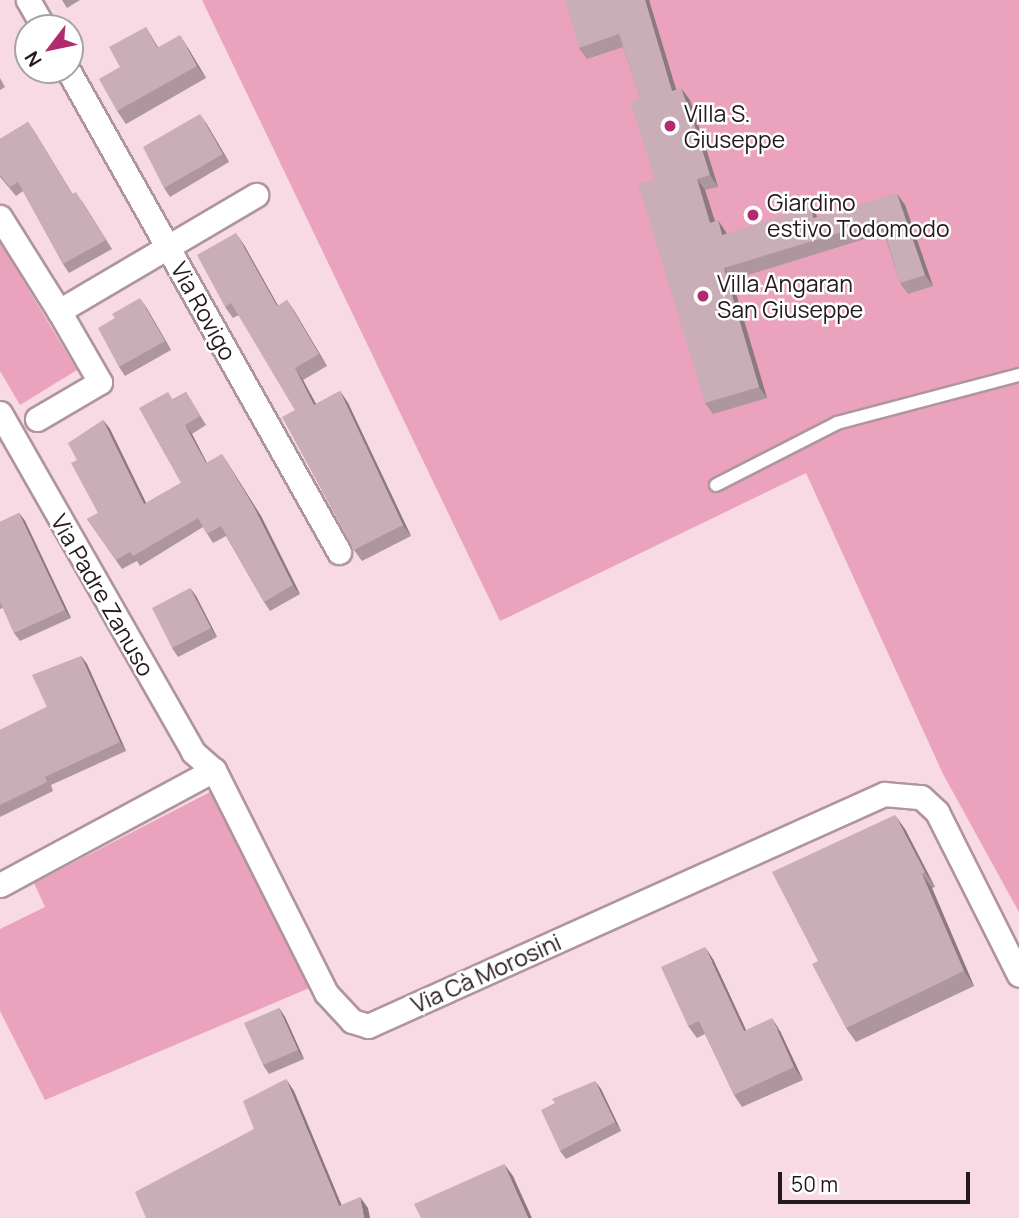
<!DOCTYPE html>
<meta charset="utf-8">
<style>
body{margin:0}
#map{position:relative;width:1019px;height:1218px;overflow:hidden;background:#f7dae4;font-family:Manrope,sans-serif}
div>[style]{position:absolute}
.green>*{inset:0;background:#eaa2bd}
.roads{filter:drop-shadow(2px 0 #af959e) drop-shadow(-2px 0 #af959e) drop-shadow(0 2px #af959e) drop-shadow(0 -2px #af959e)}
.service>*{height:12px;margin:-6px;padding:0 6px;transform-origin:6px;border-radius:6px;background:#fff}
.minor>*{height:23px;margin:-11.5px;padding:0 11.5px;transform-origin:11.5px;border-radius:11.5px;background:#fff}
.wall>*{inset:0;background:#ad969d}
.shaded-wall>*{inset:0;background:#8d7a80}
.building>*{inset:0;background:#c9aeb7}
.dots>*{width:19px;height:19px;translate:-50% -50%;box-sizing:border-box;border:4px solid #fff;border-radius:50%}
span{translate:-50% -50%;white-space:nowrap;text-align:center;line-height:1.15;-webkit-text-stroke:5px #fff;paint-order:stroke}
.poi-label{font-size:23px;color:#241a1e}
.left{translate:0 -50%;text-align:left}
.street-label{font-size:23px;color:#241a1e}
.north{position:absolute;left:14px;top:14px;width:70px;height:70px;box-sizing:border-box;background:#fff;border:2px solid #a7a3a5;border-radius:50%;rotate:238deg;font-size:19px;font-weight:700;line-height:28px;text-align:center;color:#241a1e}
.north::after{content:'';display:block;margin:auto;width:24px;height:32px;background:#b22b6e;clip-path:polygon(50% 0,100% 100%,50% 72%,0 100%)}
.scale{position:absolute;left:778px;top:1172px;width:192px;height:32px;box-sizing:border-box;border:4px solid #241a1e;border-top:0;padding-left:9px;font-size:21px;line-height:24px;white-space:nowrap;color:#241a1e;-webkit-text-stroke:5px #fff;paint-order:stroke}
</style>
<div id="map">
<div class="green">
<div style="clip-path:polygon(202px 0,1019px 0,1019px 912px,943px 774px,806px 473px,500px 621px)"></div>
<div style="clip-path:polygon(0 242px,77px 370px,20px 405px,0 371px)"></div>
<div style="clip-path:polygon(212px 791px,314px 986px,45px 1100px,0 1011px,0 929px,45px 907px,34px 883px)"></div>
</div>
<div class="roads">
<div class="service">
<div style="left:716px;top:485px;width:136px;rotate:-27.1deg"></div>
<div style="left:837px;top:423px;width:188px;rotate:-14.8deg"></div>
</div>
<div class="minor">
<div style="left:28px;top:0;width:32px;rotate:60deg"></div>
<div style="left:68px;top:70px;width:553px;rotate:60.65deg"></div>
<div style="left:0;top:217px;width:111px;rotate:57.9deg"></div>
<div style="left:0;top:413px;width:390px;rotate:60.3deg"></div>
<div style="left:193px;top:752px;width:28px;rotate:41deg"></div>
<div style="left:37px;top:419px;width:73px;rotate:-30.4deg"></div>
<div style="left:100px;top:382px;width:82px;rotate:-120deg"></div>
<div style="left:59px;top:311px;width:229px;rotate:-30.5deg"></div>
<div style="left:0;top:885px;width:243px;rotate:-28.3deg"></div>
<div style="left:214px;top:770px;width:250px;rotate:63.3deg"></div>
<div style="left:326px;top:993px;width:38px;rotate:47deg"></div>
<div style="left:352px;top:1021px;width:17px;rotate:17deg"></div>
<div style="left:368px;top:1026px;width:566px;rotate:-24.21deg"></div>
<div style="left:884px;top:794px;width:37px;rotate:5deg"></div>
<div style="left:921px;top:797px;width:22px;rotate:43deg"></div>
<div style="left:937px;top:812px;width:182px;rotate:63.3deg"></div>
</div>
</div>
<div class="wall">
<div style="clip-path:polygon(62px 0,80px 0,67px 8px)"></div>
<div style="clip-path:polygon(649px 0,676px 90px,690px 100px,703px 139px,718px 187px,705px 190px,715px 221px,726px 232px,727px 234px,818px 217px,897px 194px,905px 205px,933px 286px,908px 294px,900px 283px,884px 233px,732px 280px,767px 398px,713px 414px,705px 403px,655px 179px,640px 98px,623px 47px,587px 59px,579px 48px)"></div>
<div style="clip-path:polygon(146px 27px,158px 47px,188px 48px,206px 78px,126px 124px,117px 111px,120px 67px)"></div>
<div style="clip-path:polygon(0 78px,5px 87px,0 90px)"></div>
<div style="clip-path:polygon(28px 122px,72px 194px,82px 201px,112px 249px,69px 273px,63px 264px,23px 191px,16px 196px,0 177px,0 139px)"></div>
<div style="clip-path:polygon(206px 123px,229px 162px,170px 197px,164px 188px)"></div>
<div style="clip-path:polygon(244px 245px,278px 306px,287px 300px,327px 366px,303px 380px,316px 404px,340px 391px,348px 403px,411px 536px,362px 561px,354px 550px,295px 410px,239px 315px,233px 318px,225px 307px)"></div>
<div style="clip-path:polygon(146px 307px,171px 350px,125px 376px,119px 367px)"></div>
<div style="clip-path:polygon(186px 392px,206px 425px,192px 434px,207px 463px,228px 464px,261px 516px,300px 594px,270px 611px,264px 602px,226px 536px,213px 543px,203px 527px,140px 566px,137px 561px,122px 569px,87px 519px,98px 513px,77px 460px,103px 420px,110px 429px,146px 503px,181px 483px,173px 399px)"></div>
<div style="clip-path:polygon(19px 513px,25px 521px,71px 618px,20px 641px,14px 633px,3px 608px,0 609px,0 522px)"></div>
<div style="clip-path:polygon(190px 588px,196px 596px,217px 637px,178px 657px,172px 648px)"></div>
<div style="clip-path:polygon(81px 656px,87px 664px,126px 751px,51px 785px,53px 791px,0 817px,0 730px,47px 707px)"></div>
<div style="clip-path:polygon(905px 829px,935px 887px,932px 888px,974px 986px,856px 1042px,846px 1028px,818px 961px)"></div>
<div style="clip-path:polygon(713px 959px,746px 1030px,780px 1031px,803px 1080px,742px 1107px,734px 1095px,705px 1034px,697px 1038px,688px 1026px)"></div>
<div style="clip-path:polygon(279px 1008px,285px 1017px,304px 1059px,269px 1074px,263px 1065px)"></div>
<div style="clip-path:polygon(601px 1089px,621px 1131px,566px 1159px,560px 1151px)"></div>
</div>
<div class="shaded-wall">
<div style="clip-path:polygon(645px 0,649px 0,680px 102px,672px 91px)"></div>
<div style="clip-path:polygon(180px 35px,188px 48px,206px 78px,197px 66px)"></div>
<div style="clip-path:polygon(681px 88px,690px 100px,703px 139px,718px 187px,710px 175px)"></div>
<div style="clip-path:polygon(200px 114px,206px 123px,229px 162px,223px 154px)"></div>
<div style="clip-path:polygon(28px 122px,34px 131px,78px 203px,72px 194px)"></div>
<div style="clip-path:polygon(697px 179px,705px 190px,719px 234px,710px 223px)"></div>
<div style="clip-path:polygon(897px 194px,905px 205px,933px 286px,925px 275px)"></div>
<div style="clip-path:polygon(811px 207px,819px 219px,813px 218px)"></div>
<div style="clip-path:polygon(718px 220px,726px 232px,730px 247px,722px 235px)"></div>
<div style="clip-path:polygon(236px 233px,244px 245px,285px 318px,277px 306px)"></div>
<div style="clip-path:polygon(724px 268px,732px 280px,767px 398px,759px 387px)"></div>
<div style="clip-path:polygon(140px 298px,146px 307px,171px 350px,165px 341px)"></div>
<div style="clip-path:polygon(287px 300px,295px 312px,327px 366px,319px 354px)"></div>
<div style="clip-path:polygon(295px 368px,303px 380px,323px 417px,314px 405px)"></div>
<div style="clip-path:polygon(340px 391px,348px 403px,411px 536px,403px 525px)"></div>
<div style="clip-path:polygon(103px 420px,110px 429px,151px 513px,144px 504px)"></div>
<div style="clip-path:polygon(185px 425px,192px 434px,212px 473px,206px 463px)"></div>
<div style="clip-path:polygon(222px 454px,261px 516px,300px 594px,293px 585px)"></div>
<div style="clip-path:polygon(19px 513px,25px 521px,71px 618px,65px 610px)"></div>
<div style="clip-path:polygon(190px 588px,196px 596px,217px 637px,211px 628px)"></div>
<div style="clip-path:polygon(81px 656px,87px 664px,126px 751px,120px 742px)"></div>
<div style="clip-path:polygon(895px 815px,905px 829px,935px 887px,925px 872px)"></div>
<div style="clip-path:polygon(922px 874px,932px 888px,974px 986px,964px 971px)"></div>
<div style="clip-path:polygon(705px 947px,713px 959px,752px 1043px,744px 1031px)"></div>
<div style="clip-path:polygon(279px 1008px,285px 1017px,304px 1059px,298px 1050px)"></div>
<div style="clip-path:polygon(772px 1018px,780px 1031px,803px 1080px,794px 1067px)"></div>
<div style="clip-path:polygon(286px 1079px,294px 1091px,347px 1218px,339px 1206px)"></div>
<div style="clip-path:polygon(595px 1081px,601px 1089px,621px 1131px,615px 1122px)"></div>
<div style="clip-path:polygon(504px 1164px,513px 1176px,532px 1218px,528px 1218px)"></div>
<div style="clip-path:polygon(360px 1197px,368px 1208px,370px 1218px,364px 1218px)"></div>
</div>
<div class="building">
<div style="clip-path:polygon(568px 0,645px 0,672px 91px,681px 88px,695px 127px,710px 175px,697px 179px,710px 223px,718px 220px,722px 235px,811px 207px,813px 218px,897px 194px,925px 275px,900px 283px,881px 220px,724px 268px,759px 387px,705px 403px,638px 184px,655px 179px,630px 102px,640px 98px,619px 34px,579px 48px,565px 1px)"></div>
<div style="clip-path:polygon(146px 27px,157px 48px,180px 35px,197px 66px,117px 111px,99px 79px,120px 67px,109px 47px)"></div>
<div style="clip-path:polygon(200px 114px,223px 154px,164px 188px,143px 147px)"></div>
<div style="clip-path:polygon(28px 122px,72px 194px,76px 192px,106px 240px,63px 264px,18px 182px,10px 187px,0 175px,0 139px)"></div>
<div style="clip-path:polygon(236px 233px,277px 306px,287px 300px,319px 354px,295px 368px,314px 405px,340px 391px,403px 525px,354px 550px,282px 417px,295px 410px,231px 303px,225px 307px,197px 255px)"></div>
<div style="clip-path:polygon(140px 298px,165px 341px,119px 367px,98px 328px,115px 318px,112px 314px)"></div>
<div style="clip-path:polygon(168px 392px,173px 400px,186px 392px,200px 416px,185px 425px,206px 463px,222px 454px,254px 507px,293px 585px,264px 602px,221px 526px,207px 534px,198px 518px,133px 556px,130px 552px,116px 560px,87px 519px,98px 513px,71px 463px,77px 460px,68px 443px,103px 420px,144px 504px,181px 483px,139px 408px)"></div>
<div style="clip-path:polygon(19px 513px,65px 610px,14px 633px,0 602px,0 522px)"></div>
<div style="clip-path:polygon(190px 588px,211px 628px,172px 648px,152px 608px)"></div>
<div style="clip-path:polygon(81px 656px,120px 742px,45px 777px,47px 782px,0 805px,0 730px,47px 707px,32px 675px)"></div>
<div style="clip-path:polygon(895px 815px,925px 872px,922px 874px,964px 971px,846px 1028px,812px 964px,818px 961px,772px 872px)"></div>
<div style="clip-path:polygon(705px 947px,744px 1031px,772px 1018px,794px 1067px,734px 1095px,699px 1021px,688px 1026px,661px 967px)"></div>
<div style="clip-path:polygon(279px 1008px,298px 1050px,263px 1065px,244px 1023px)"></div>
<div style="clip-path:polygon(286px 1079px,339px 1206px,360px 1197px,364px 1218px,146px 1218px,135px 1192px,254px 1129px,243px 1101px)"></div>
<div style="clip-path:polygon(595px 1081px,615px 1122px,560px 1151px,541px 1110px,555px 1103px,552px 1099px)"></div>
<div style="clip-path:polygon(504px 1164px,528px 1218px,421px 1218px,414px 1204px)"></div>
</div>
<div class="dots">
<div style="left:670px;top:126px;background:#b22b6e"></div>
<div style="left:753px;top:215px;background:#b22b6e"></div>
<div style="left:703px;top:296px;background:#b22b6e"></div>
</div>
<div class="poi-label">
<span class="left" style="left:684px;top:126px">Villa S.<br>Giuseppe</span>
<span class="left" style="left:767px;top:215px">Giardino<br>estivo Todomodo</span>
<span class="left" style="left:717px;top:296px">Villa Angaran<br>San Giuseppe</span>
</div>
<div class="street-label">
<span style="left:204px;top:311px;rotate:61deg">Via Rovigo</span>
<span style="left:103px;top:595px;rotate:60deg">Via Padre Zanuso</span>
<span style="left:486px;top:973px;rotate:-24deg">Via Cà Morosini</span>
</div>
<div class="north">N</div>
<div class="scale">50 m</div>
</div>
